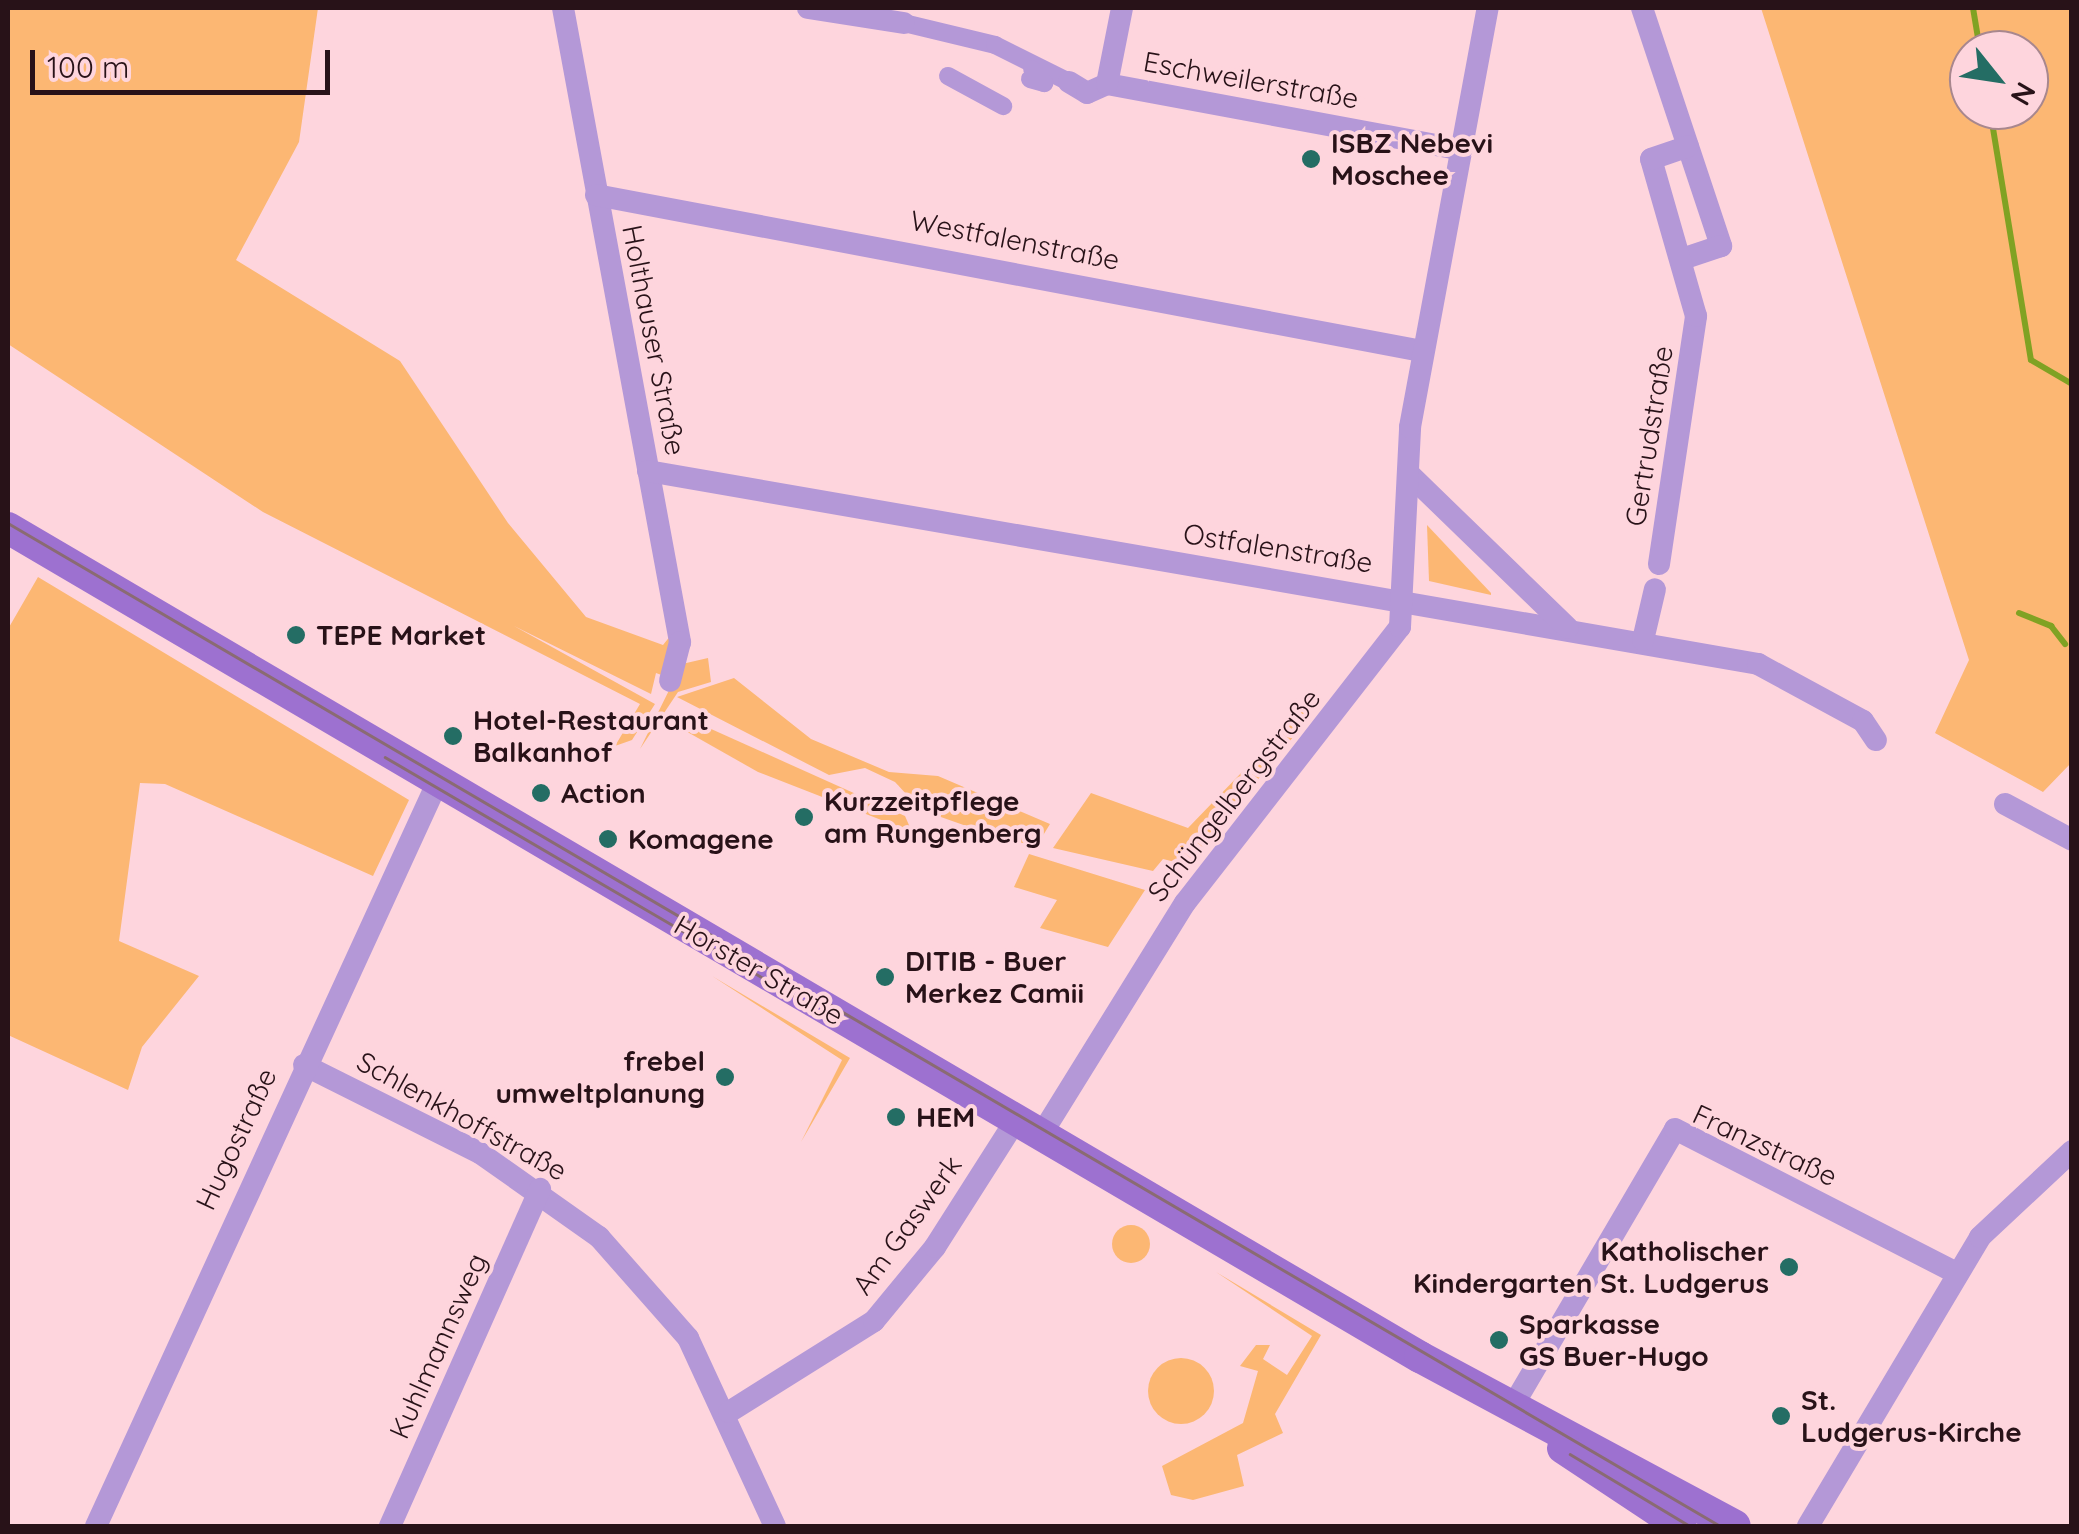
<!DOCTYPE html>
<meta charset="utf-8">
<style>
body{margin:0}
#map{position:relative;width:2079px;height:1534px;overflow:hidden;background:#fed5dd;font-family:Quicksand,sans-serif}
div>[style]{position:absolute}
.green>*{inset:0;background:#fcb773}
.round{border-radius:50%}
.stream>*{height:6px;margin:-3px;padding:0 3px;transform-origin:3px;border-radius:3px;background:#80a223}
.pedestrian>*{height:18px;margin:-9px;padding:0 9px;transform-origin:9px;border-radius:9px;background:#b498d7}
.minor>*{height:22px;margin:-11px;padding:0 11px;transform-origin:11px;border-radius:11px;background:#b498d7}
.secondary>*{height:32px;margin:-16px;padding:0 16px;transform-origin:16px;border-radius:16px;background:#9d71d0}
.tram>*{height:2.5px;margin:-1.25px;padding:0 1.25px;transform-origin:1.25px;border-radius:1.25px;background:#8a6b72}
.dots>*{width:28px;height:28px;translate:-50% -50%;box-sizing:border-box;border:5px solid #fed5dd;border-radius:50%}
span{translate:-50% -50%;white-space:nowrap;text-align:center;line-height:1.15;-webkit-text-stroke:8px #fed5dd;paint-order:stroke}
.street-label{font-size:28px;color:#281218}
.poi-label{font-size:28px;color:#281218;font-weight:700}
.left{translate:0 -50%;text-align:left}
.right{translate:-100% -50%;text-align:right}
.frame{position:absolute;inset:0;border:10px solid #281218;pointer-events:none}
.north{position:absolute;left:1949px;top:30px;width:100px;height:100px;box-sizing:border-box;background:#fed5dd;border:2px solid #a8878e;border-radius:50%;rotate:120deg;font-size:28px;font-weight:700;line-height:40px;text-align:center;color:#281218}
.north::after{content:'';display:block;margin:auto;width:35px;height:45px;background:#246d64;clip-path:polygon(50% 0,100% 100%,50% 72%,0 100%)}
.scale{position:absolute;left:30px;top:50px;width:300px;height:45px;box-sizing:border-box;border:5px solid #281218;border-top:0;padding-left:12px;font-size:30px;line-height:35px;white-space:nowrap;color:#281218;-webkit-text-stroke:8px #fed5dd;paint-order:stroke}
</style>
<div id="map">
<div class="green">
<div style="clip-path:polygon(8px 8px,318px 8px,299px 142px,236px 260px,400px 361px,508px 523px,586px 617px,663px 645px,675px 630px,667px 677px,656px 673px,651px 694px,514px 626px,655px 704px,632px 740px,615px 746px,640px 704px,263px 512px,8px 344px)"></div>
<div style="clip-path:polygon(evenodd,1761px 8px,2071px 8px,2072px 762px,2043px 792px,1935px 733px,1969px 660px,1761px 8px,1969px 50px,2029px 50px,2029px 110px,1969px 110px,1969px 50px)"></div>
<div style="clip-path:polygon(1427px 525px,1491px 593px,1491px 595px,1429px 581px)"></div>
<div style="clip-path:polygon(38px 577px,409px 800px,373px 876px,165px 784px,140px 783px,119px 941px,199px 976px,142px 1047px,128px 1090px,8px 1035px,8px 629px)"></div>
<div style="clip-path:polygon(708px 658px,711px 682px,678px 692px,640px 749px,682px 664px)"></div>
<div style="clip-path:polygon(734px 678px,811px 739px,889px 772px,938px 776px,1050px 824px,1036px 847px,972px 828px,921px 810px,895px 782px,865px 768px,829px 775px,677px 697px)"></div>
<div style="clip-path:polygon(1300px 712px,1313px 713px,1187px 865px,1163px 859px,1153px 871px,1053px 848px,1091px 793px,1188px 828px)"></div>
<div style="clip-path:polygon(680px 715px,905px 816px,912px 832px,758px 772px,675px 725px)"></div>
<div style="clip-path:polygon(1029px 854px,1145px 890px,1108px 947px,1040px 928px,1057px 900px,1014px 887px)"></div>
<div style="clip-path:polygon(712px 976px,850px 1058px,801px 1142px,842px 1060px)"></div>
<div class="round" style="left:1112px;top:1225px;width:38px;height:38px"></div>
<div style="clip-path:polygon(1216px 1272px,1321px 1335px,1275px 1414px,1283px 1433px,1237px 1455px,1244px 1486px,1193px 1500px,1171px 1495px,1162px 1466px,1243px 1423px,1258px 1371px,1240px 1366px,1256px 1345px,1270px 1345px,1263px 1359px,1287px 1375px,1312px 1336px)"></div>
<div class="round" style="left:1148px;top:1358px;width:66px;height:66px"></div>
</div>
<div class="stream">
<div style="left:1973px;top:8px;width:43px;rotate:80.5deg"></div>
<div style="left:1990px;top:110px;width:253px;rotate:80.7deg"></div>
<div style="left:2031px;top:360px;width:48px;rotate:30.3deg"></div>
<div style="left:2019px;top:613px;width:35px;rotate:22deg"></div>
<div style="left:2051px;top:626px;width:23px;rotate:52deg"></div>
</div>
<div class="pedestrian">
<div style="left:904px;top:23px;width:94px;rotate:13.6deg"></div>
<div style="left:995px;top:45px;width:83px;rotate:26.6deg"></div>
<div style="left:948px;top:76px;width:63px;rotate:28.6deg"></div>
<div style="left:1030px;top:79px;width:15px;rotate:16deg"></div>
<div style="left:1044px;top:83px;width:18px;rotate:-131deg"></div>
</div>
<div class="minor">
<div style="left:563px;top:8px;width:645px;rotate:79.54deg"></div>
<div style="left:680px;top:642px;width:40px;rotate:104.4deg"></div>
<div style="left:808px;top:8px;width:97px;rotate:8.9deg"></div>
<div style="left:1642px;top:8px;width:251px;rotate:71.6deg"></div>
<div style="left:1721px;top:246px;width:41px;rotate:161.6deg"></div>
<div style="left:1069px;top:82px;width:21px;rotate:31deg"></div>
<div style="left:1087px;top:93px;width:22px;rotate:-24deg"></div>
<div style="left:1107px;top:84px;width:358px;rotate:10.5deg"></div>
<div style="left:1107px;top:84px;width:77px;rotate:-78.8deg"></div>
<div style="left:596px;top:195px;width:841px;rotate:10.7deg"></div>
<div style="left:648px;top:471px;width:1127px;rotate:9.86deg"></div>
<div style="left:1758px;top:664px;width:119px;rotate:28.5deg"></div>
<div style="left:1863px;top:721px;width:23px;rotate:56deg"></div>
<div style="left:1409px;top:474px;width:221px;rotate:44.1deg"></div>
<div style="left:1659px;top:564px;width:251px;rotate:-81.5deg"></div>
<div style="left:1696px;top:316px;width:163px;rotate:-106deg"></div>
<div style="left:1651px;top:159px;width:39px;rotate:-19deg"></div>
<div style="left:1643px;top:640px;width:52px;rotate:-76.8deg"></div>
<div style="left:2005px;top:804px;width:76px;rotate:28.2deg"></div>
<div style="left:304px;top:1065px;width:197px;rotate:26.6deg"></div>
<div style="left:480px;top:1153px;width:146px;rotate:35.2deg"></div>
<div style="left:599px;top:1237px;width:135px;rotate:48.6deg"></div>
<div style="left:688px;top:1338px;width:207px;rotate:65.2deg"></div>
<div style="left:1041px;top:1135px;width:273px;rotate:-58.2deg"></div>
<div style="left:1185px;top:903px;width:350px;rotate:-52.1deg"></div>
<div style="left:1400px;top:627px;width:200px;rotate:-87.1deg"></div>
<div style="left:1410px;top:427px;width:426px;rotate:-79.5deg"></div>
<div style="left:1511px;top:1409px;width:324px;rotate:-59.6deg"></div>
<div style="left:1675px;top:1129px;width:317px;rotate:27.1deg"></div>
<div style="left:729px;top:1412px;width:171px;rotate:-32.1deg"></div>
<div style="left:874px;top:1321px;width:96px;rotate:-50.5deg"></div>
<div style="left:935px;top:1247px;width:151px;rotate:-57.5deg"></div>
<div style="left:96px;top:1526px;width:820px;rotate:-65.34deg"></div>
<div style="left:390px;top:1526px;width:369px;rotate:-66deg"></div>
<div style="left:1808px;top:1526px;width:336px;rotate:-59.2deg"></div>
<div style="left:1980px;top:1237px;width:126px;rotate:-43.1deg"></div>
</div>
<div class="secondary">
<div style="left:8px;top:528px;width:1637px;rotate:30.42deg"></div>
<div style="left:1420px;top:1357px;width:357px;rotate:28.2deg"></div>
<div style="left:1563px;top:1448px;width:141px;rotate:33.5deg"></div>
</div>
<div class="tram">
<div style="left:8px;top:523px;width:1984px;rotate:30.36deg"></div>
<div style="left:385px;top:757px;width:495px;rotate:30.3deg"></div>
<div style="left:1570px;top:1454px;width:140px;rotate:31deg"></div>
</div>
<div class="dots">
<div style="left:1311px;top:159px;background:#246d64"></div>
<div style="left:296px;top:635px;background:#246d64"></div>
<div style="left:453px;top:736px;background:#246d64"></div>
<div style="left:541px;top:793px;background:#246d64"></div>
<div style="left:804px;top:817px;background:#246d64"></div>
<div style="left:608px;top:839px;background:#246d64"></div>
<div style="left:885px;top:977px;background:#246d64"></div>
<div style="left:725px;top:1077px;background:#246d64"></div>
<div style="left:896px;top:1117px;background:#246d64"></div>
<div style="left:1789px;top:1267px;background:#246d64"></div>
<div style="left:1499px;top:1340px;background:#246d64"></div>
<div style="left:1781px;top:1416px;background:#246d64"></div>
</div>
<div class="street-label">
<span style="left:1251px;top:80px;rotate:10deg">Eschweilerstraße</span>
<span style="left:1015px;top:240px;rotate:11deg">Westfalenstraße</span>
<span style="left:654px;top:340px;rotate:79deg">Holthauser Straße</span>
<span style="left:1649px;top:436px;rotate:-81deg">Gertrudstraße</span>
<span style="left:1278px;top:548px;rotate:9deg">Ostfalenstraße</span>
<span style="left:1234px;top:795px;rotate:-52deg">Schüngelbergstraße</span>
<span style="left:759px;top:970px;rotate:30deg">Horster Straße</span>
<span style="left:462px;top:1116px;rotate:29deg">Schlenkhoffstraße</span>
<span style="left:236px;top:1139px;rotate:-65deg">Hugostraße</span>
<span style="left:1765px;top:1145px;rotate:25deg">Franzstraße</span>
<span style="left:907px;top:1225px;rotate:-54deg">Am Gaswerk</span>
<span style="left:438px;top:1346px;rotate:-66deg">Kuhlmannsweg</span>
</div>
<div class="poi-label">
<span class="left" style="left:1331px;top:159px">ISBZ Nebevi<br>Moschee</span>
<span class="left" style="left:316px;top:635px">TEPE Market</span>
<span class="left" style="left:473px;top:736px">Hotel-Restaurant<br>Balkanhof</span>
<span class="left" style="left:561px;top:793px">Action</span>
<span class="left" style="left:824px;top:817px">Kurzzeitpflege<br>am Rungenberg</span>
<span class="left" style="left:628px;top:839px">Komagene</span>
<span class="left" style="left:905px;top:977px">DITIB - Buer<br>Merkez Camii</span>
<span class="right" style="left:705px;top:1077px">frebel<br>umweltplanung</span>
<span class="left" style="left:916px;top:1117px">HEM</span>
<span class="right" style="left:1769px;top:1267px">Katholischer<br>Kindergarten St. Ludgerus</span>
<span class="left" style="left:1519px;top:1340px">Sparkasse<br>GS Buer-Hugo</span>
<span class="left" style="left:1801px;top:1416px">St.<br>Ludgerus-Kirche</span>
</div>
<div class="frame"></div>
<div class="north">N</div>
<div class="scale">100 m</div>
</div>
